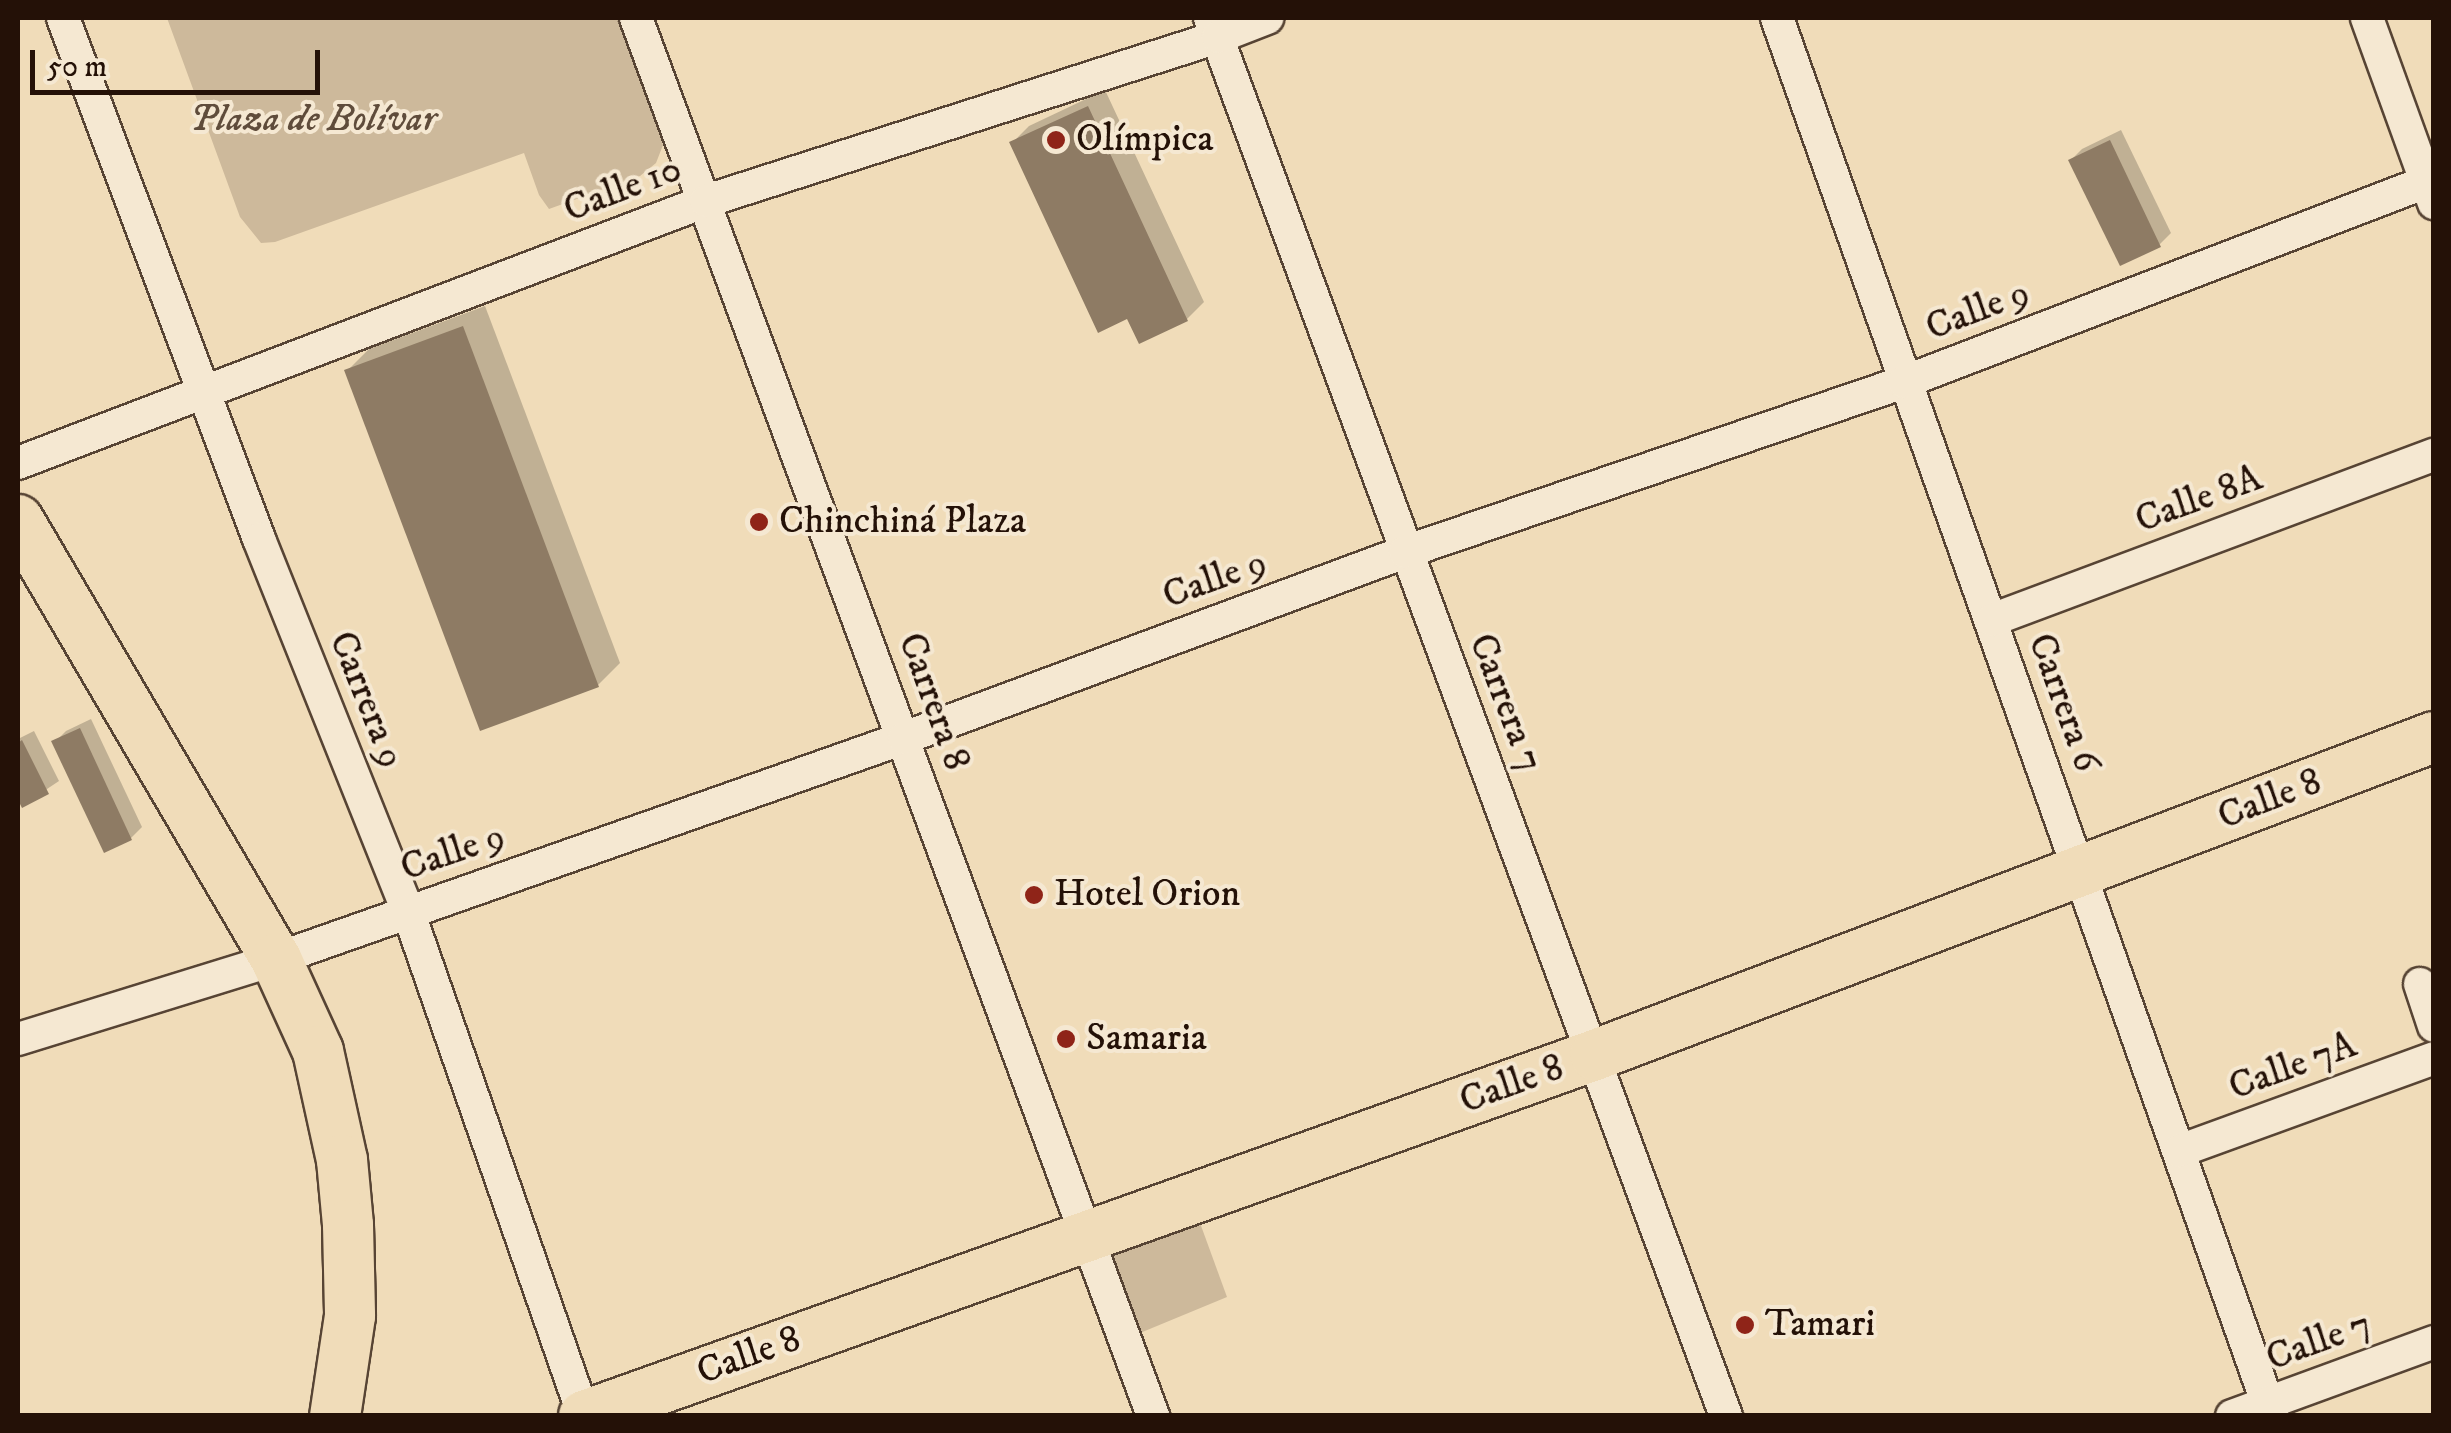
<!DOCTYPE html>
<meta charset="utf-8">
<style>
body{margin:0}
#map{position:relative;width:2451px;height:1433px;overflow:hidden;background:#f0dcb9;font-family:"IM FELL DW Pica",serif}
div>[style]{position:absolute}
.green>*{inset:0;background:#cdb99b}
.shadow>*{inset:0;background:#0003}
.building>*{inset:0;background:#8e7b64}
.roads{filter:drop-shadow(2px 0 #574434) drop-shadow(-2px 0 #574434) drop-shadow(0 2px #574434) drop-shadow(0 -2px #574434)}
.street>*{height:32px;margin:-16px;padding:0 16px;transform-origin:16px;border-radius:16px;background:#f5e8d2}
.primary>*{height:50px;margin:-25px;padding:0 25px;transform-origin:25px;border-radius:25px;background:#f0dcb9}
.dots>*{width:28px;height:28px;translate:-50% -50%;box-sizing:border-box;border:5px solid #f5e8d2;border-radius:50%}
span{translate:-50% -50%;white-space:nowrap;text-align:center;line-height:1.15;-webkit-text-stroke:8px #f5e8d2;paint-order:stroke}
.park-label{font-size:38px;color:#5f4c3b;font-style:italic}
.poi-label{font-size:38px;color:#241107}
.left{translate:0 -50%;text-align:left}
.street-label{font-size:38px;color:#241107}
.frame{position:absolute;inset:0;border:20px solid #241107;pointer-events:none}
.scale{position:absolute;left:30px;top:50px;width:290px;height:45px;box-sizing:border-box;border:5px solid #241107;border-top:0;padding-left:12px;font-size:30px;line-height:35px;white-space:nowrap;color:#241107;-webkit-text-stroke:8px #f5e8d2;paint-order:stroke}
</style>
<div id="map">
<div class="green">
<div style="clip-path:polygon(167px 18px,621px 18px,663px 145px,656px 163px,640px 176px,549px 209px,539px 195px,524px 153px,275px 242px,261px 243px,240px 217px)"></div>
<div style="clip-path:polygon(1192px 1201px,1227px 1297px,1140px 1333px,1100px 1235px)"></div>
</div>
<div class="shadow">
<div style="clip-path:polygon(1105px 90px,1204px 302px,1187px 319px,1140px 340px,1128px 316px,1012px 143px,1029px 126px)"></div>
<div style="clip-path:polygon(2121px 130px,2171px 233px,2160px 244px,2121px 263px,2071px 160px,2082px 149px)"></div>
<div style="clip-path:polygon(485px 306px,620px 663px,598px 685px,347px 371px,369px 349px)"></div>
<div style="clip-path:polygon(91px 719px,142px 827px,131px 838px,55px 742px,66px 731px)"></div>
<div style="clip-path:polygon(34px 731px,59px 781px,23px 805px,18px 794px,18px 739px)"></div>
</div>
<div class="building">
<div style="clip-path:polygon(1088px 106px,1188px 321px,1139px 344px,1127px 319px,1098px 333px,1009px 142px)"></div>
<div style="clip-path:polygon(2110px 140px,2161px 247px,2120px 266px,2068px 160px)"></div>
<div style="clip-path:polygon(463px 326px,599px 687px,480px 731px,344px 370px)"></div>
<div style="clip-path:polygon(80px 728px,132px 840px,104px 853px,51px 741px)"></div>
<div style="clip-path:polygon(22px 740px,49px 794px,22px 808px,18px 800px,18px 743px)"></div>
</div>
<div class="roads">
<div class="street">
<div style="left:63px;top:18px;width:557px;rotate:69.38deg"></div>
<div style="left:259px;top:539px;width:401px;rotate:68.2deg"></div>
<div style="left:408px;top:911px;width:535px;rotate:70.79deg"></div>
<div style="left:636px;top:18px;width:1491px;rotate:69.7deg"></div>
<div style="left:1210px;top:18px;width:1490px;rotate:69.74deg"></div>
<div style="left:1777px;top:18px;width:1483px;rotate:70.5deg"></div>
<div style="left:2367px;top:18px;width:197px;rotate:70.1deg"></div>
<div style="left:18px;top:463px;width:736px;rotate:-20.85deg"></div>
<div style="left:706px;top:201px;width:538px;rotate:-17.76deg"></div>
<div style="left:1218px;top:37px;width:53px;rotate:-21.2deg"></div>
<div style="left:1992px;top:620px;width:472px;rotate:-20.5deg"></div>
<div style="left:2420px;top:984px;width:44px;rotate:71.6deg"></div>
<div style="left:18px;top:1039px;width:270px;rotate:-17.2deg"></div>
<div style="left:276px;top:959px;width:666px;rotate:-19.39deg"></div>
<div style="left:904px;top:738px;width:534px;rotate:-20.37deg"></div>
<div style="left:1405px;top:552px;width:527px;rotate:-18.81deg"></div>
<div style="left:1904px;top:382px;width:568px;rotate:-20.96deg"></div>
<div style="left:2179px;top:1151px;width:271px;rotate:-20deg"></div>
<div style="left:2232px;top:1416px;width:215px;rotate:-20.1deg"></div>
</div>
<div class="primary">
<div style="left:18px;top:520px;width:509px;rotate:59.56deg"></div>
<div style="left:276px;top:959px;width:101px;rotate:65.5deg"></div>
<div style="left:318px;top:1051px;width:112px;rotate:77.6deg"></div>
<div style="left:342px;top:1160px;width:65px;rotate:84.7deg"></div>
<div style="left:348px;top:1225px;width:91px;rotate:88.7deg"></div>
<div style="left:350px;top:1316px;width:101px;rotate:98.5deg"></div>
<div style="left:584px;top:1416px;width:1074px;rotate:-19.65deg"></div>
<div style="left:1595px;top:1055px;width:897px;rotate:-20.76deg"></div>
</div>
</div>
<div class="dots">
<div style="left:1056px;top:140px;background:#8f2418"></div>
<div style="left:759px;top:522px;background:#8f2418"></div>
<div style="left:1034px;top:895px;background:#8f2418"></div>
<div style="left:1066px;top:1039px;background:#8f2418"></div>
<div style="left:1745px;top:1325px;background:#8f2418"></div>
</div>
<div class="park-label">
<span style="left:313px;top:120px">Plaza de Bolívar</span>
</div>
<div class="poi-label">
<span class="left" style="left:1076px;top:140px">Olímpica</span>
<span class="left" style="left:779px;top:522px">Chinchiná Plaza</span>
<span class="left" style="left:1054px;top:895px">Hotel Orion</span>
<span class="left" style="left:1086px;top:1039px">Samaria</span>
<span class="left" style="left:1765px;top:1325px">Tamari</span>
</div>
<div class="street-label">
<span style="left:623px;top:190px;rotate:-21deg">Calle 10</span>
<span style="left:1978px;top:311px;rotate:-21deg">Calle 9</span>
<span style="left:2199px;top:500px;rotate:-20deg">Calle 8A</span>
<span style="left:1215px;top:580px;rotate:-20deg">Calle 9</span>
<span style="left:366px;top:700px;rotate:68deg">Carrera 9</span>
<span style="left:933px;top:702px;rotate:70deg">Carrera 8</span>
<span style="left:1505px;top:703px;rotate:69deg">Carrera 7</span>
<span style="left:2063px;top:703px;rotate:70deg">Carrera 6</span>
<span style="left:2270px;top:800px;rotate:-21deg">Calle 8</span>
<span style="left:453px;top:853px;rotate:-19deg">Calle 9</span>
<span style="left:2293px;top:1067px;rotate:-20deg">Calle 7A</span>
<span style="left:1512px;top:1085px;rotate:-20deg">Calle 8</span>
<span style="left:2319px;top:1342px;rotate:-20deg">Calle 7</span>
<span style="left:749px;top:1356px;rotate:-20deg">Calle 8</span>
</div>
<div class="frame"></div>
<div class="scale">50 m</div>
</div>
